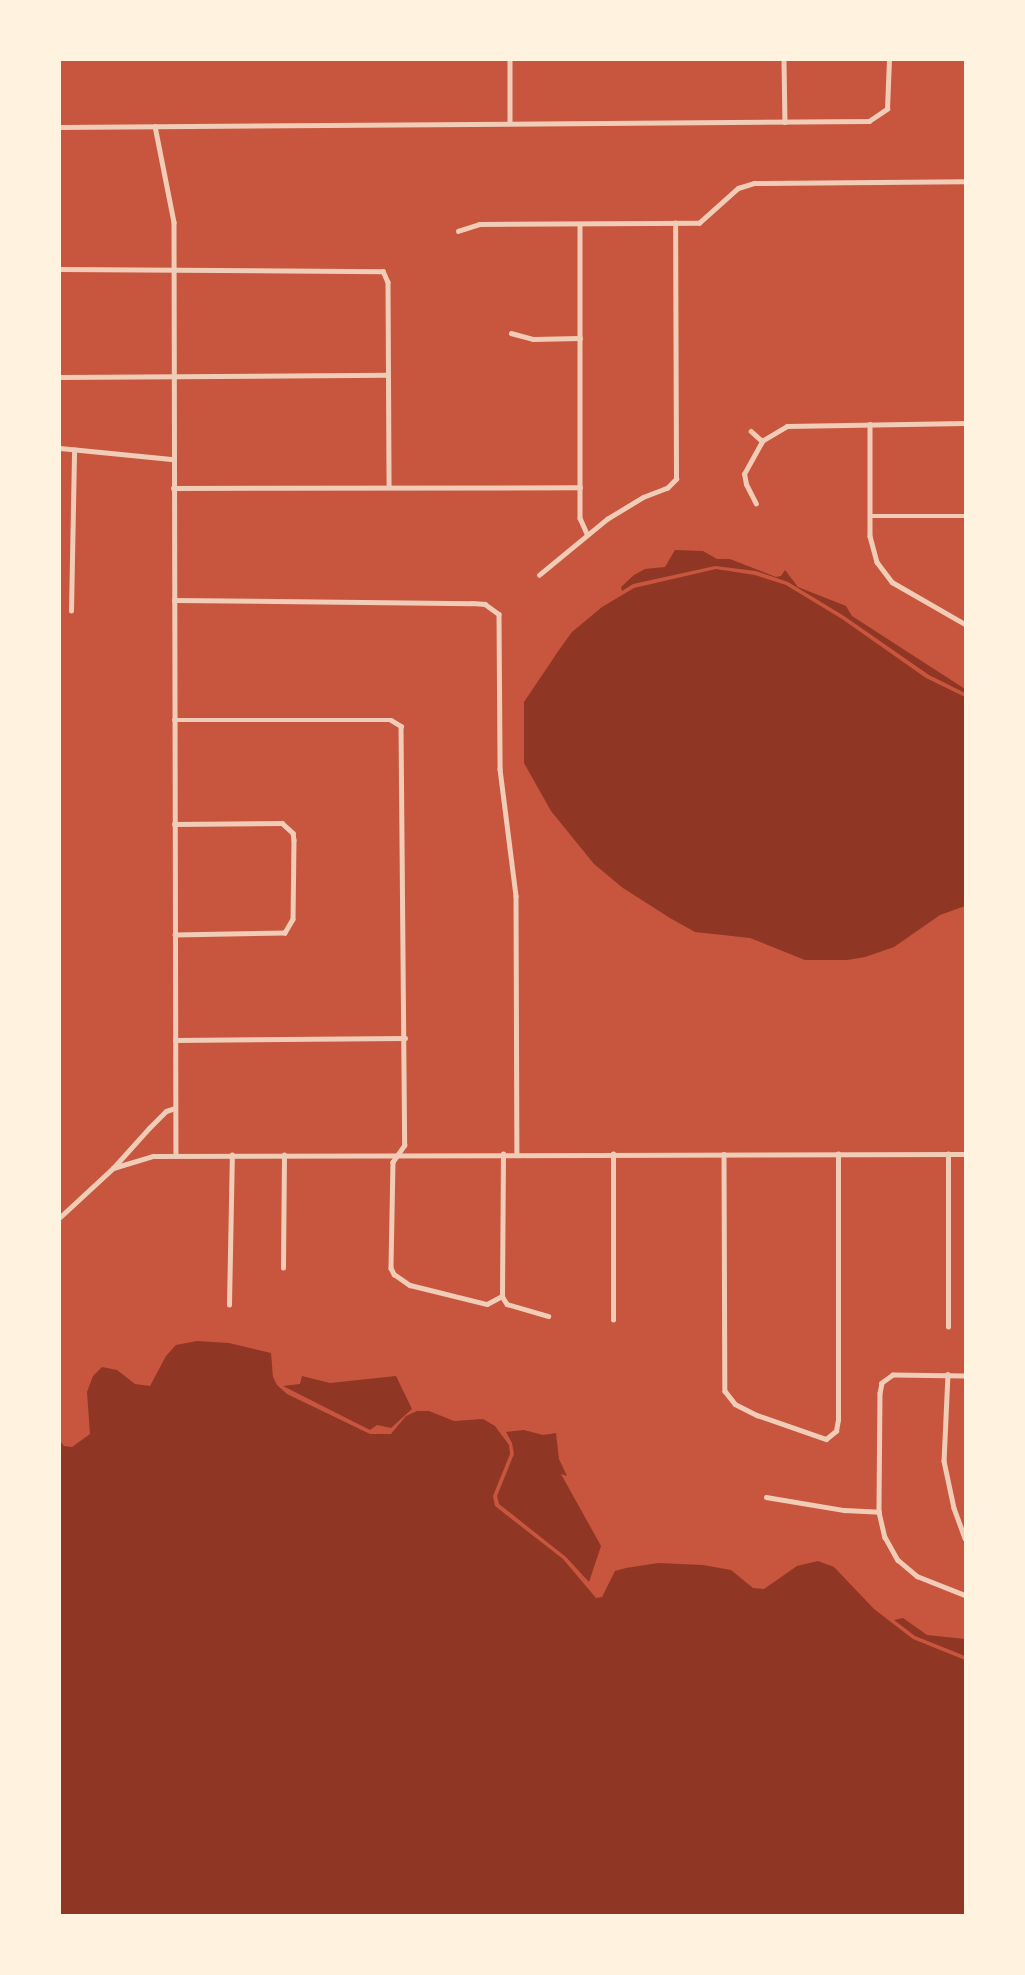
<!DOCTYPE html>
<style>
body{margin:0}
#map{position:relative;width:1025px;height:1975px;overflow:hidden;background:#c8553d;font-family:"Roboto Condensed",sans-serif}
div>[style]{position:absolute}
.water>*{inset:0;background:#8f3625}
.minor>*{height:4.5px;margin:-2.25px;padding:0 2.25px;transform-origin:2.25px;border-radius:2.25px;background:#f1ccb7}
.tertiary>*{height:5px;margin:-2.5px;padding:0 2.5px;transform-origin:2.5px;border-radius:2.5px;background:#f1ccb7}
span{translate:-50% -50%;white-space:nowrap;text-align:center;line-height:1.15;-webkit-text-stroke:5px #fff3e0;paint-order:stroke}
.frame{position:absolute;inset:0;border:61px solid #fff3e0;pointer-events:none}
</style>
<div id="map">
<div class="water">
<div style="clip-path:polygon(675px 550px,703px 551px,717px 559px,730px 559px,776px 577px,781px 576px,785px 570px,798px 587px,846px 606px,852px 616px,965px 689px,965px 693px,929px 675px,844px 616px,788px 582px,756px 571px,715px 566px,633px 584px,622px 591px,621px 587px,634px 575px,645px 569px,665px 567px)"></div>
<div style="clip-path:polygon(716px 569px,755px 575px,786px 585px,842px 619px,926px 678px,965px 697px,965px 906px,940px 915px,894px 947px,865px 957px,847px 960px,805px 960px,750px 938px,695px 932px,670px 918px,623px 888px,594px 864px,551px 811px,524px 763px,524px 702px,559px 650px,572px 632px,602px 607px,634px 588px)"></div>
<div style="clip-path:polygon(197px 1341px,229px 1343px,271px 1353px,273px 1377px,277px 1385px,287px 1394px,370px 1434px,391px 1434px,406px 1416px,417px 1411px,429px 1411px,454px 1421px,483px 1419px,495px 1426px,509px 1445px,510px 1454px,493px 1496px,495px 1506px,563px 1559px,596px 1598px,602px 1597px,615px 1571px,626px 1568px,658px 1563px,703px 1565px,731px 1570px,753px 1588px,764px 1589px,797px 1566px,818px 1561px,834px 1567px,874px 1609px,913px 1639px,965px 1660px,965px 1915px,60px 1915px,60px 1441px,64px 1446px,72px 1447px,90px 1434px,87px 1392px,93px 1376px,102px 1367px,117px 1370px,135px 1384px,150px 1386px,166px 1356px,176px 1345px)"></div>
<div style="clip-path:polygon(302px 1376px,330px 1383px,396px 1376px,412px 1409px,391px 1428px,377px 1425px,370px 1430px,283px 1386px,300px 1384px)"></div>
<div style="clip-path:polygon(524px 1430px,543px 1435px,556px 1433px,559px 1459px,567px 1476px,561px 1474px,601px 1546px,589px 1582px,566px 1557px,499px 1504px,497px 1496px,514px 1454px,512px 1443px,506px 1432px)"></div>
<div style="clip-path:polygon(903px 1618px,927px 1635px,965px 1639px,965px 1656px,915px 1636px,894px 1620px)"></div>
</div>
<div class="minor">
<div style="left:510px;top:60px;width:62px;rotate:90deg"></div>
<div style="left:784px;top:60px;width:62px;rotate:89.1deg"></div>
<div style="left:155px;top:126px;width:98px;rotate:78.8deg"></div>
<div style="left:174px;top:222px;width:933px;rotate:89.88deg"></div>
<div style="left:60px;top:127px;width:809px;rotate:-0.42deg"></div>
<div style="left:869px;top:121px;width:22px;rotate:-34deg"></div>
<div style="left:887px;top:109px;width:49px;rotate:-87.7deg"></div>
<div style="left:580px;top:224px;width:294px;rotate:90deg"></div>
<div style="left:580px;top:518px;width:17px;rotate:66deg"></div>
<div style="left:458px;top:231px;width:22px;rotate:-18deg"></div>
<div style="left:479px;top:224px;width:220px;rotate:-0.3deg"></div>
<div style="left:699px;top:223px;width:52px;rotate:-41.9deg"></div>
<div style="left:738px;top:188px;width:17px;rotate:-17deg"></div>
<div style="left:754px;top:183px;width:211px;rotate:-0.5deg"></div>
<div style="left:60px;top:269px;width:323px;rotate:0.4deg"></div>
<div style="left:383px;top:271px;width:12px;rotate:66deg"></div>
<div style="left:388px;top:282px;width:205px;rotate:89.7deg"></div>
<div style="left:511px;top:333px;width:23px;rotate:15deg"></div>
<div style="left:533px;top:339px;width:47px;rotate:-1.2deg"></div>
<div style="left:60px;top:377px;width:327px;rotate:-0.4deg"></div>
<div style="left:870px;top:424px;width:112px;rotate:90deg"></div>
<div style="left:870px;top:536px;width:27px;rotate:75deg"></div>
<div style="left:877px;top:562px;width:25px;rotate:53deg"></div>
<div style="left:892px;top:582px;width:84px;rotate:29.9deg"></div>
<div style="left:751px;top:431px;width:15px;rotate:42deg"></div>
<div style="left:60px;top:448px;width:114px;rotate:5.6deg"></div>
<div style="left:173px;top:488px;width:407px;rotate:-0.1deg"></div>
<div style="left:756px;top:504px;width:22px;rotate:-117deg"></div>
<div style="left:746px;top:484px;width:10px;rotate:-101deg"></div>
<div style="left:744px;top:474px;width:38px;rotate:-61deg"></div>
<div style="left:762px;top:441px;width:29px;rotate:-31deg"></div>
<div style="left:787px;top:426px;width:178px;rotate:-1deg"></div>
<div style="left:870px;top:516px;width:95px"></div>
<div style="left:539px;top:575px;width:88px;rotate:-39.5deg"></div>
<div style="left:607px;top:519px;width:42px;rotate:-31.4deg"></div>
<div style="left:643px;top:497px;width:26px;rotate:-21deg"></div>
<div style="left:667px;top:488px;width:13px;rotate:-45deg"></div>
<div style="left:676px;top:479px;width:256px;rotate:-90.2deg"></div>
<div style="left:174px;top:600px;width:298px;rotate:0.6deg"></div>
<div style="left:472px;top:603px;width:13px;rotate:4deg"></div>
<div style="left:485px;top:604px;width:17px;rotate:36deg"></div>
<div style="left:499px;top:614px;width:155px;rotate:89.6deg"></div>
<div style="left:500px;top:769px;width:128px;rotate:82.8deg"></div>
<div style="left:516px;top:896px;width:259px;rotate:89.8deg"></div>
<div style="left:71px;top:611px;width:161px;rotate:-88.9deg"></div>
<div style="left:174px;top:720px;width:217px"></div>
<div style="left:391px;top:720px;width:12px;rotate:31deg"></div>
<div style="left:401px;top:726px;width:419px;rotate:89.5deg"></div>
<div style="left:405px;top:1145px;width:21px;rotate:125deg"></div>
<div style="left:393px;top:1162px;width:106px;rotate:91.1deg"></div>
<div style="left:391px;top:1268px;width:7px;rotate:63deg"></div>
<div style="left:394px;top:1274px;width:19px;rotate:35deg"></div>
<div style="left:410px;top:1285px;width:79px;rotate:13.9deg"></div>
<div style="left:487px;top:1304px;width:17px;rotate:-28deg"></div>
<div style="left:174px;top:824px;width:108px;rotate:-0.5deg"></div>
<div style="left:282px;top:823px;width:15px;rotate:42deg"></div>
<div style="left:293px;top:833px;width:7px;rotate:82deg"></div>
<div style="left:294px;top:840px;width:79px;rotate:90.7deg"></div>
<div style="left:293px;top:919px;width:16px;rotate:120deg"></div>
<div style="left:285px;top:933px;width:110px;rotate:179deg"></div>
<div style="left:175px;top:1040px;width:230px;rotate:-0.5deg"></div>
<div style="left:724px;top:1154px;width:237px;rotate:89.8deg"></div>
<div style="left:725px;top:1391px;width:16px;rotate:52deg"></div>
<div style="left:735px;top:1404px;width:25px;rotate:27deg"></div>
<div style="left:757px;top:1415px;width:73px;rotate:19.2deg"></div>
<div style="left:826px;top:1439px;width:13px;rotate:-39deg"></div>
<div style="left:836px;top:1431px;width:11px;rotate:-80deg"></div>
<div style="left:838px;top:1420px;width:266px;rotate:-90deg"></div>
<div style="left:283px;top:1268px;width:113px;rotate:-89.5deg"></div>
<div style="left:502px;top:1296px;width:142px;rotate:-89.6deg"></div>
<div style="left:502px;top:1296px;width:9px;rotate:58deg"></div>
<div style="left:507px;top:1304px;width:43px;rotate:16.3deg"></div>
<div style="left:229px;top:1305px;width:150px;rotate:-88.9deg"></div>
<div style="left:613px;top:1320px;width:166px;rotate:-90deg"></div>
<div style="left:948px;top:1327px;width:173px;rotate:-90deg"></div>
<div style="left:948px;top:1374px;width:87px;rotate:92.6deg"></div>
<div style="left:944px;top:1461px;width:48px;rotate:78deg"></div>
<div style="left:954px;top:1508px;width:32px;rotate:70deg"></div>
<div style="left:965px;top:1376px;width:72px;rotate:-179.2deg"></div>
<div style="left:893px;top:1375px;width:14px;rotate:144deg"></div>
<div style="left:882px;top:1383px;width:10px;rotate:101deg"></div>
<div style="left:880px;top:1393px;width:119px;rotate:90.5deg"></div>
<div style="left:879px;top:1512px;width:26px;rotate:77deg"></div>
<div style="left:885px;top:1537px;width:26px;rotate:61deg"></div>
<div style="left:898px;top:1560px;width:25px;rotate:40deg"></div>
<div style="left:917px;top:1576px;width:52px;rotate:21.6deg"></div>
<div style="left:766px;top:1497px;width:79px;rotate:9.5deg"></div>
<div style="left:844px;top:1510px;width:35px;rotate:3deg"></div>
</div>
<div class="tertiary">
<div style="left:113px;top:1168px;width:54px;rotate:-48deg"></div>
<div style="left:149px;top:1128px;width:24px;rotate:-45deg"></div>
<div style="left:166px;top:1111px;width:9px;rotate:-18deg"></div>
<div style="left:60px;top:1217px;width:72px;rotate:-42.8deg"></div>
<div style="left:113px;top:1168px;width:42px;rotate:-16.7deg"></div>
<div style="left:153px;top:1156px;width:812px;rotate:-0.14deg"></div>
</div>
<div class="frame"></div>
</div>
